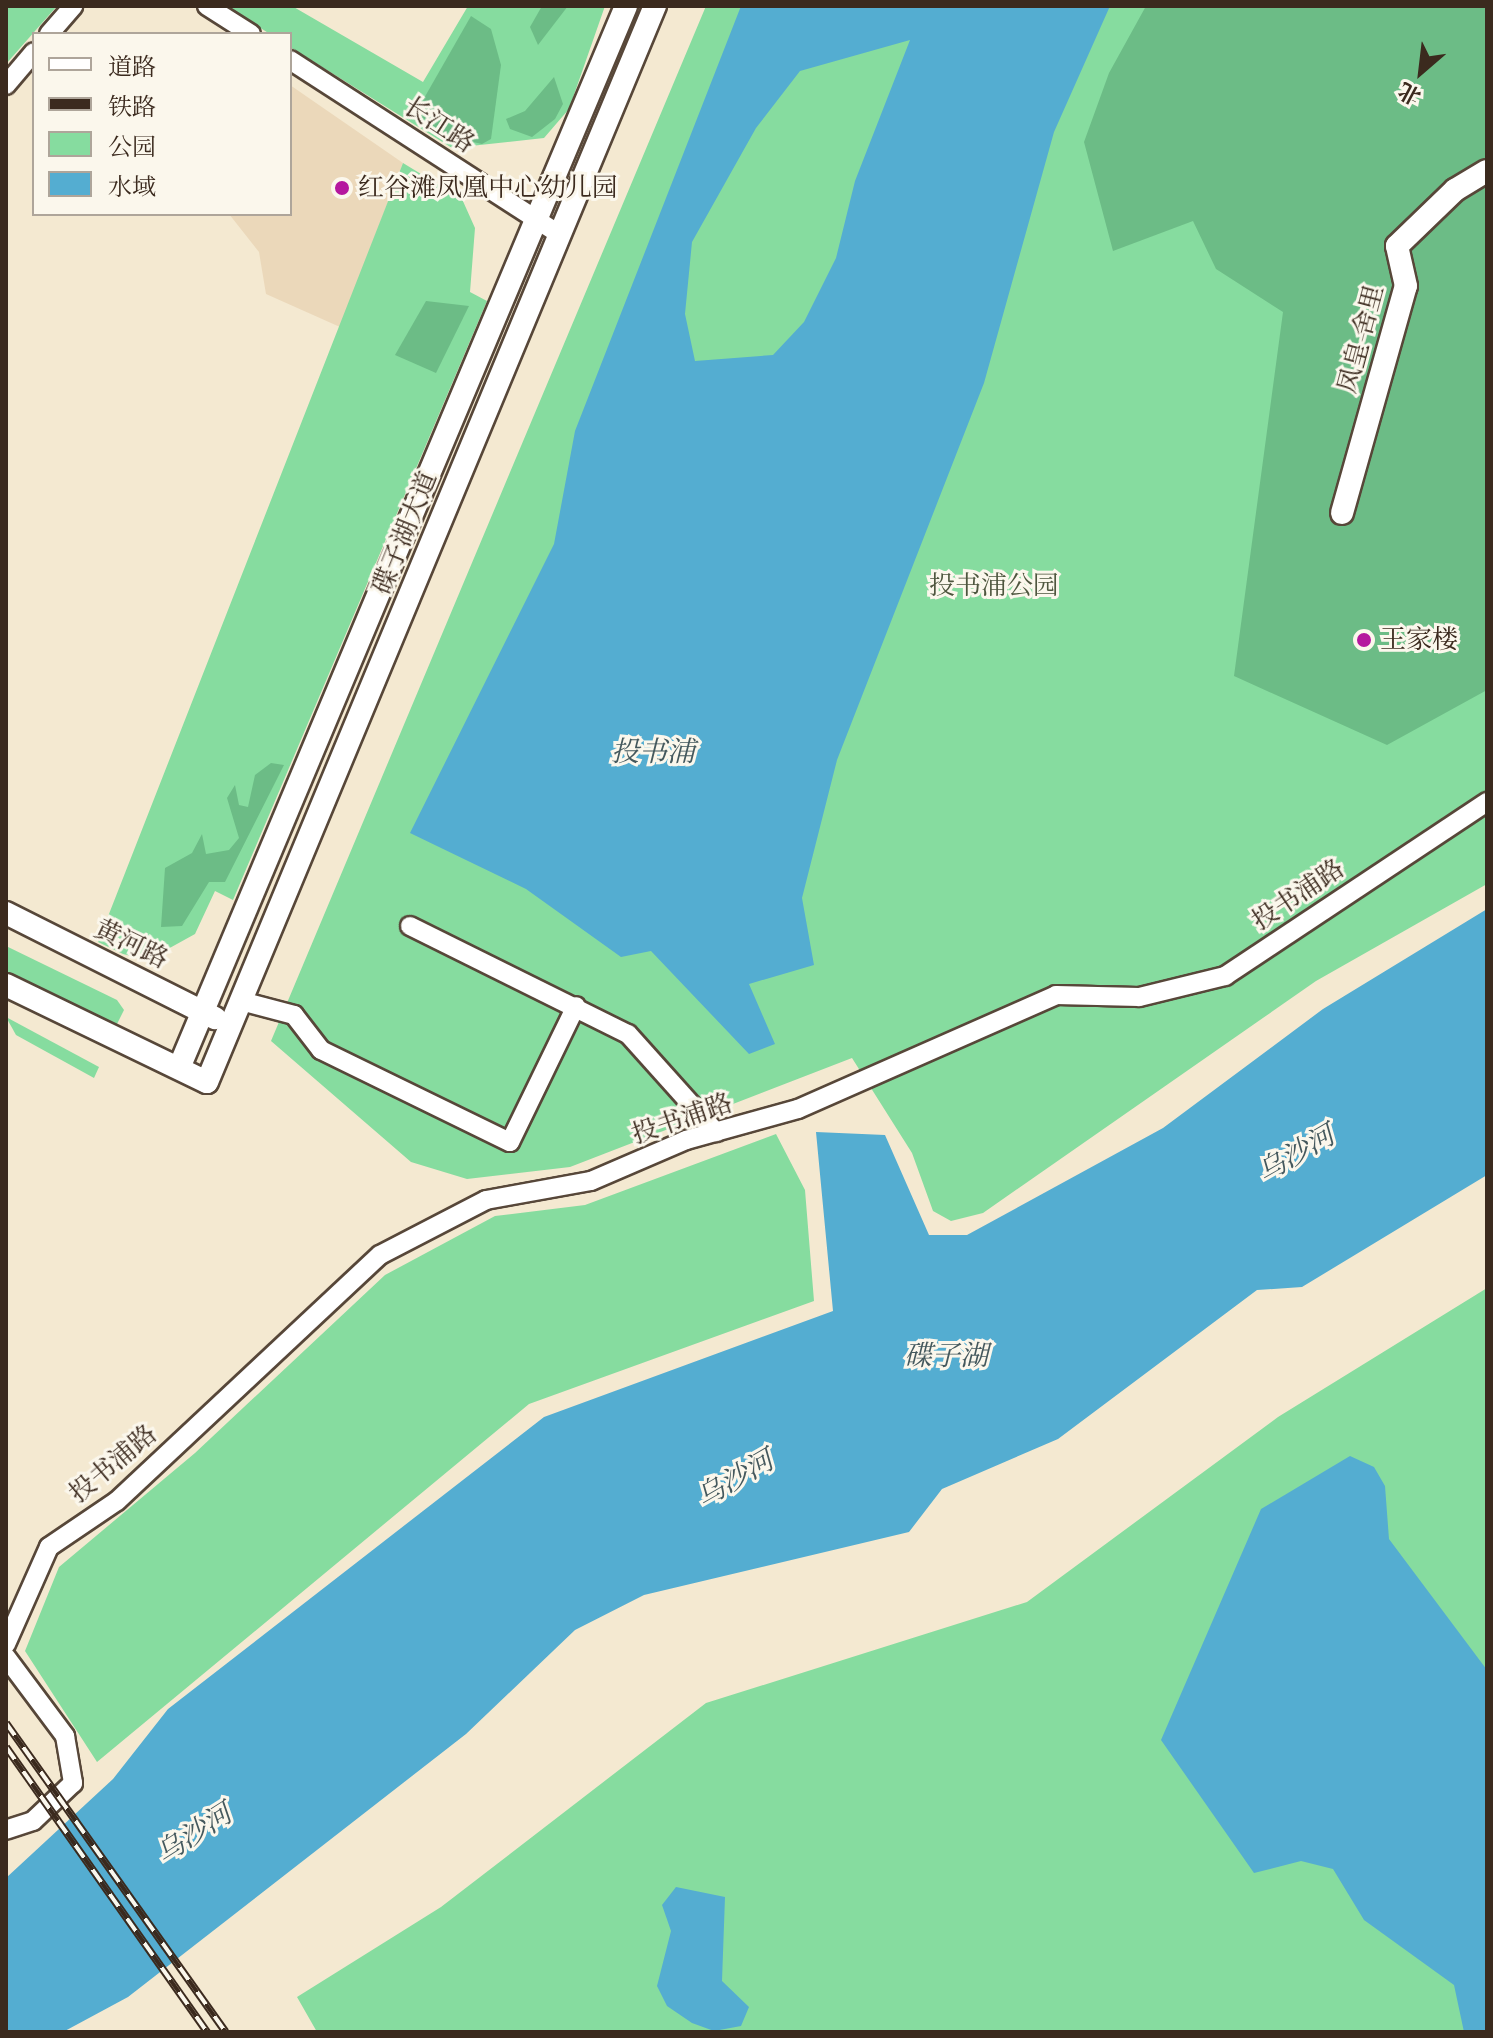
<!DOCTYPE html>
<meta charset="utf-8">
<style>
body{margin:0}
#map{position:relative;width:1493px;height:2038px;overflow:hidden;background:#f4e9d1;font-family:"IM FELL French Canon","Noto Serif SC",serif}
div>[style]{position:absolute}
.built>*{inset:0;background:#ebd8ba}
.green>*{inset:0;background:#86dc9f}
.forest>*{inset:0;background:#6cbc86}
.water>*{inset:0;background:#54add1}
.roads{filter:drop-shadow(2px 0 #574739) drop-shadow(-2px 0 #574739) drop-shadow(0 2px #574739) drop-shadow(0 -2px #574739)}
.minor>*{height:18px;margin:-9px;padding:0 9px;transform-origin:9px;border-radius:9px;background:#fff}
.major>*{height:22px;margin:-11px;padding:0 11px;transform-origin:11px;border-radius:11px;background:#fff}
.rail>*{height:8px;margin-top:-4px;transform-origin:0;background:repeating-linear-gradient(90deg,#fbf7ec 0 15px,#3b2a1e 0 30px);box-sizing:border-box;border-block:2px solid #3b2a1e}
.dots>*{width:22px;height:22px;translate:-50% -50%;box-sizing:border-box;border:4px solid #fbf7ec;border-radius:50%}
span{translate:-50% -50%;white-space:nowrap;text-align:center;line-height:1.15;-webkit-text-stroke:6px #fbf7ec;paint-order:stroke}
.street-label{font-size:26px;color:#3b2a1e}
.poi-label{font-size:26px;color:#3b2a1e}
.left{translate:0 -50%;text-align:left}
.park-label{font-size:26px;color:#4e563e}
.water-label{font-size:28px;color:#44585d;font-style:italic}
.frame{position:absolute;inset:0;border:8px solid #3b2a1e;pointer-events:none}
.legend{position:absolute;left:32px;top:32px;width:260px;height:184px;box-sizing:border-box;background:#fbf7ec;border:2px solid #aea59a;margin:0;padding:10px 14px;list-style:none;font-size:24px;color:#3b2a1e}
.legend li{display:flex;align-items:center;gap:16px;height:40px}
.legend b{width:40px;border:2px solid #aea59a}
.north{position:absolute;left:1381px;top:32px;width:80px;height:80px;-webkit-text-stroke:6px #fbf7ec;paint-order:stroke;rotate:208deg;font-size:22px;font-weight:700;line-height:32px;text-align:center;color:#3b2a1e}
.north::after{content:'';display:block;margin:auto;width:28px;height:36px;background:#3b2a1e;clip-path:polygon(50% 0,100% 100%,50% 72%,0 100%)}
</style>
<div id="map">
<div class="built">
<div style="clip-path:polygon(290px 85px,403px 163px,340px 327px,266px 294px,259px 252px,229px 214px,290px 214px)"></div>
</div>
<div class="green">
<div style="clip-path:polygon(6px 6px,57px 6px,6px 64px)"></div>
<div style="clip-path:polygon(225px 6px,292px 6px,423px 82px,468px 6px,605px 6px,569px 109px,544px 138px,452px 148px,290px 47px,290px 34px,270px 34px)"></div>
<div style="clip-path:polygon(706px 6px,1487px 6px,1487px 884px,1316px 981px,983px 1213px,951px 1221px,933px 1211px,912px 1153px,852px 1058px,570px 1167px,467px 1179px,411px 1162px,271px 1041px)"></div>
<div style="clip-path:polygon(403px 163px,462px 199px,475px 228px,470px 292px,487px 301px,233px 900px,215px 891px,195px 934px,148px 960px,123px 954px,98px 942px)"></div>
<div style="clip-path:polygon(6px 946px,117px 1000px,124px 1010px,116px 1026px,6px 978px)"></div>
<div style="clip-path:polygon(6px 1017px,99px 1067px,94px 1078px,16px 1035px)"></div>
<div style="clip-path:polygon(776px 1134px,805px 1190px,814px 1301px,529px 1404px,97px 1762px,25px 1651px,59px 1567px,195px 1453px,385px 1275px,495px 1216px,585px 1205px)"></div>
<div style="clip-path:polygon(1487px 1288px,1487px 2032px,317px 2032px,297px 1997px,441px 1907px,706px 1703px,1027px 1602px,1278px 1417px)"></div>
</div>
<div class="forest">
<div style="clip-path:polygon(542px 6px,568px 6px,538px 45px,530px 27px)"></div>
<div style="clip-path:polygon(1146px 6px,1487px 6px,1487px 690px,1387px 745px,1234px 676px,1283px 312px,1216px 269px,1193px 221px,1113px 251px,1084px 142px,1109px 73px)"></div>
<div style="clip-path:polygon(471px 16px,491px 29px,501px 65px,491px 139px,482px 144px,447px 136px,421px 117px,419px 107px)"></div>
<div style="clip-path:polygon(554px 77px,563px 104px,555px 119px,532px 137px,510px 129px,506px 119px,525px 111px)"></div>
<div style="clip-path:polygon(426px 301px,469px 306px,436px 373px,395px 355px)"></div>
<div style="clip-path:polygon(271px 763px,284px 765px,225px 882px,209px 882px,182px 926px,161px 927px,165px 868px,192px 853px,202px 834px,206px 854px,229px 850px,239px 838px,227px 798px,235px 785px,239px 805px,248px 807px,255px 775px)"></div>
</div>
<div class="water">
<div style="clip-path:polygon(evenodd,741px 6px,1110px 6px,1054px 132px,984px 383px,837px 760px,802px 898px,814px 965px,749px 984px,775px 1044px,749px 1054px,651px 951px,621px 957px,526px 889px,410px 833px,554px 544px,575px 431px,741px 6px,910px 40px,855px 181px,836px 258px,804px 322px,773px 355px,695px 361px,685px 314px,692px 242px,756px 128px,800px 71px,910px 40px)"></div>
<div style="clip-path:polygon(1487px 909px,1487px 1175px,1302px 1287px,1257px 1290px,1058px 1439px,942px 1489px,909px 1532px,644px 1595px,575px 1630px,466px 1734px,128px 1997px,63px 2032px,6px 2032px,6px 1878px,113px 1779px,168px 1709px,544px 1417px,833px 1311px,816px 1132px,885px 1135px,929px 1235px,967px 1235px,1163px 1128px,1323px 1009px)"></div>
<div style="clip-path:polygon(1350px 1456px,1374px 1467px,1385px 1486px,1389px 1539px,1487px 1670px,1487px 2032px,1464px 2032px,1454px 1985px,1364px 1920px,1333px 1869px,1301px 1861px,1254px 1873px,1161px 1740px,1261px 1509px)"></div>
<div style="clip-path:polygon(676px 1887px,725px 1897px,722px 1981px,749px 2007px,741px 2026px,714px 2031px,692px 2023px,667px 2006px,657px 1986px,671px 1931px,662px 1905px)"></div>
</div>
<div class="roads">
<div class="minor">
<div style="left:207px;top:6px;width:52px;rotate:32.5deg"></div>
<div style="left:49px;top:34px;width:37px;rotate:-49deg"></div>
<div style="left:290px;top:60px;width:320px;rotate:32.9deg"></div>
<div style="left:6px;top:85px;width:43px;rotate:-49.7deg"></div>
<div style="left:410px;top:926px;width:243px;rotate:26.4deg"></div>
<div style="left:628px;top:1034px;width:132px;rotate:48.1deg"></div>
<div style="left:241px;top:1001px;width:55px;rotate:14.8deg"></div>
<div style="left:294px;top:1015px;width:44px;rotate:52.4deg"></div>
<div style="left:321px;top:1050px;width:210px;rotate:26deg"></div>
<div style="left:510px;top:1142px;width:151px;rotate:-64.1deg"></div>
<div style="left:6px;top:1644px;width:106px;rotate:-66.1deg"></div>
<div style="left:49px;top:1547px;width:82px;rotate:-34.1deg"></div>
<div style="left:117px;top:1501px;width:360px;rotate:-43.1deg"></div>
<div style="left:380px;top:1255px;width:119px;rotate:-27.4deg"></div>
<div style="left:486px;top:1200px;width:107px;rotate:-10.3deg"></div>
<div style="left:591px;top:1181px;width:103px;rotate:-23.3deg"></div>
<div style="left:686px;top:1140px;width:116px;rotate:-15.5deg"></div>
<div style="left:798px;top:1109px;width:282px;rotate:-23.8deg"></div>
<div style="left:1056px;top:995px;width:83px;rotate:1.4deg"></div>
<div style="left:1139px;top:997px;width:89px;rotate:-13.7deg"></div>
<div style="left:1225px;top:976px;width:315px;rotate:-33.6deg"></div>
<div style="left:6px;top:1657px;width:99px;rotate:53.2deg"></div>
<div style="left:65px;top:1736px;width:48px;rotate:80.3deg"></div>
<div style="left:73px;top:1783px;width:55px;rotate:136.5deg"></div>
<div style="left:33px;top:1821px;width:28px;rotate:162deg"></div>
</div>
<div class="major">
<div style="left:1342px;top:513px;width:236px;rotate:-74.3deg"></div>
<div style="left:1406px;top:286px;width:41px;rotate:-102.7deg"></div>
<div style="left:1397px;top:246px;width:81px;rotate:-44deg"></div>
<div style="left:1455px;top:190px;width:37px;rotate:-31deg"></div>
<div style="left:6px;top:913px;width:234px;rotate:26.7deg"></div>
<div style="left:6px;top:985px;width:223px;rotate:25.8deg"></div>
<div style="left:207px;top:1082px;width:1166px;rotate:-67.4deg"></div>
<div style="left:179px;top:1068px;width:1152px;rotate:-67.17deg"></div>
</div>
</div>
<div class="rail">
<div style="left:6px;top:1723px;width:379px;rotate:54.6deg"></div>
<div style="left:6px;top:1747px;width:349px;rotate:54.8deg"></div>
</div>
<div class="dots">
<div style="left:342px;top:188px;background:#b5179e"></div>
<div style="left:1364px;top:640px;background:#b5179e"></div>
</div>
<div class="street-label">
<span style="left:439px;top:125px;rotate:33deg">长江路</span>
<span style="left:1361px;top:339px;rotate:-75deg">凤皇-舍里</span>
<span style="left:405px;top:533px;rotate:-68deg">碟子湖大道</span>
<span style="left:1298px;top:895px;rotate:-34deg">投书浦路</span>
<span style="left:131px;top:944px;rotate:26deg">黄河路</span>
<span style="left:682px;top:1119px;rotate:-19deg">投书浦路</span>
<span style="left:113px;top:1464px;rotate:-40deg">投书浦路</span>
</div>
<div class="poi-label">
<span class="left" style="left:358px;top:188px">红谷滩凤凰中心幼儿园</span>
<span class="left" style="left:1380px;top:640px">王家楼</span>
</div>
<div class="park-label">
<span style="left:994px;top:586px">投书浦公园</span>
</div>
<div class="water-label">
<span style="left:653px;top:752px">投书浦</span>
<span style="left:1296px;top:1154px;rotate:-30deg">乌沙河</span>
<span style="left:946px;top:1356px">碟子湖</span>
<span style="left:735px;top:1479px;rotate:-30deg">乌沙河</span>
<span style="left:194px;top:1834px;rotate:-33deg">乌沙河</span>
</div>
<div class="frame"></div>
<ul class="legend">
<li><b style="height:10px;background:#fff"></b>道路</li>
<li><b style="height:10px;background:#3b2a1e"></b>铁路</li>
<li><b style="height:22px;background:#86dc9f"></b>公园</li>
<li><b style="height:22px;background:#54add1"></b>水域</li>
</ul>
<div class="north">北</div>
</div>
